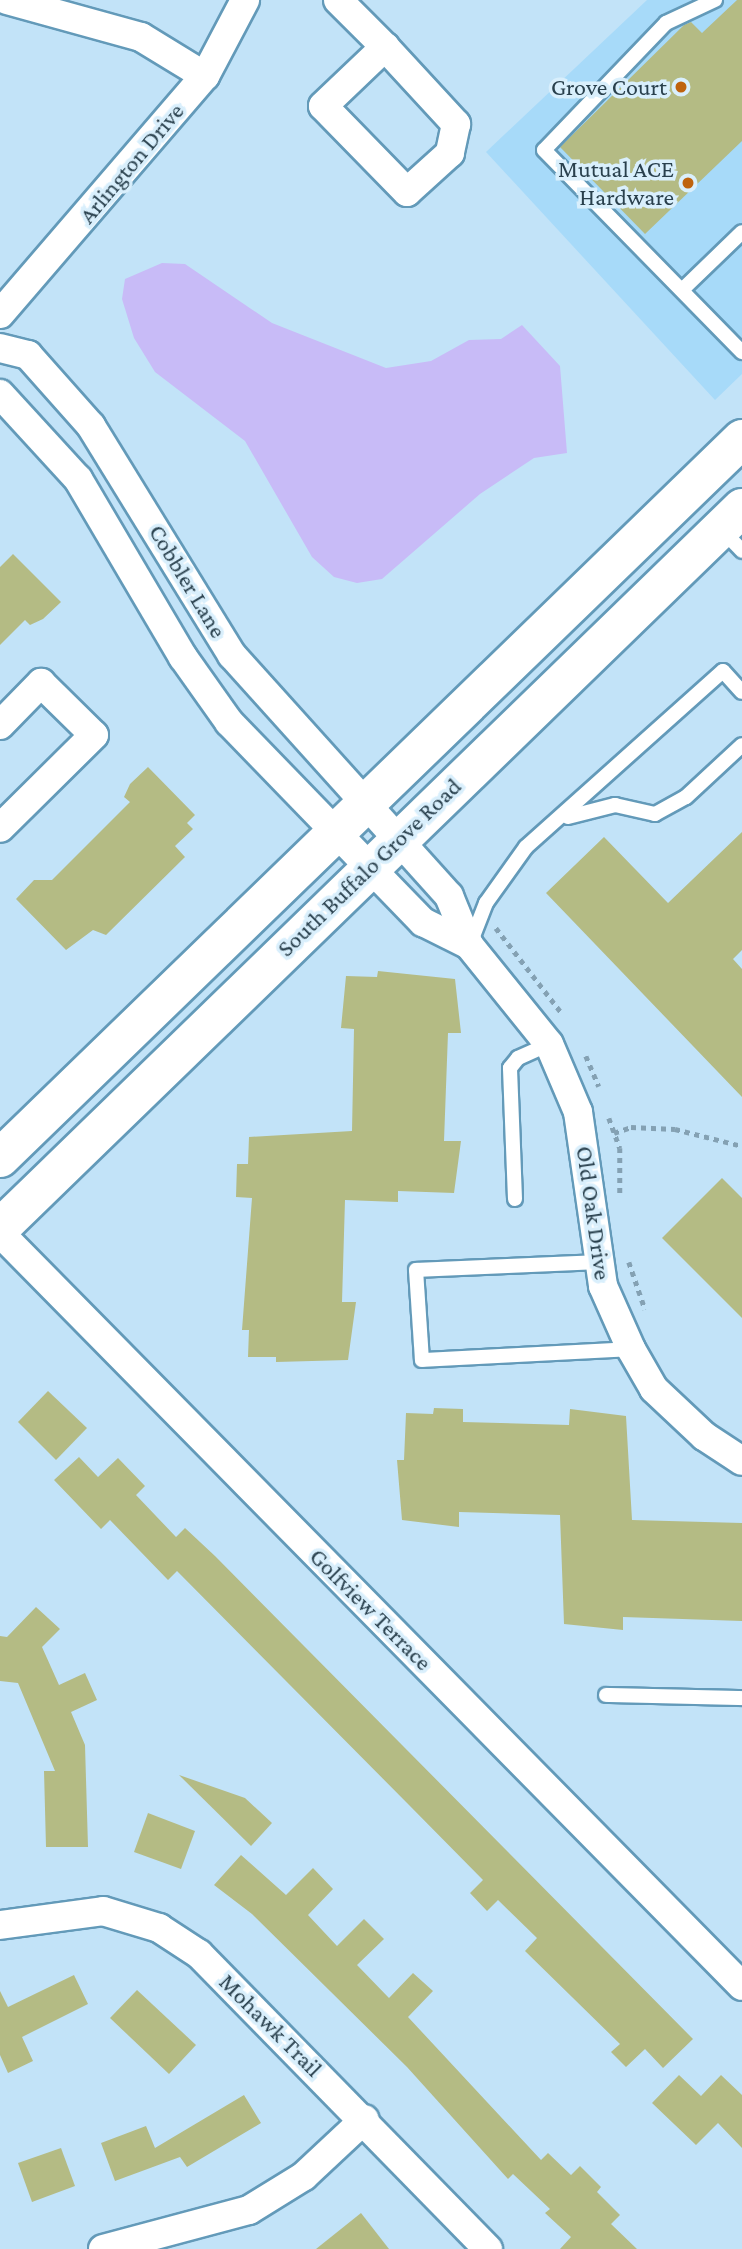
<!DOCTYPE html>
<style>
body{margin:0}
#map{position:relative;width:742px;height:2249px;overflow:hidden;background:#c2e3f8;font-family:"Crimson Pro",serif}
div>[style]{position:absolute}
.built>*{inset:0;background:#a7daf9}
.water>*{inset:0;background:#c8bbf7}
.building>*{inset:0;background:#b4bb84}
.path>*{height:4.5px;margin-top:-2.25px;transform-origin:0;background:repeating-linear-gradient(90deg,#84a1b3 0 5px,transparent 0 10px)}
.roads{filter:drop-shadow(2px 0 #639ab9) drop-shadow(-2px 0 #639ab9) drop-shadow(0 2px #639ab9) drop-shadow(0 -2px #639ab9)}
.lane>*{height:14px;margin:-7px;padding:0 7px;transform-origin:7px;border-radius:7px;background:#fff}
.street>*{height:28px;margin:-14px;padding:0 14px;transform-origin:14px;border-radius:14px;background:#fff}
.secondary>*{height:38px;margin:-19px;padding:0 19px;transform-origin:19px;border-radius:19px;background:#fff}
.dots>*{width:19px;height:19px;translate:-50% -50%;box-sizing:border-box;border:4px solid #d9effc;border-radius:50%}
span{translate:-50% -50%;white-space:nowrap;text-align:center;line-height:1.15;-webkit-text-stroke:7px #d9effc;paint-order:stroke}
.poi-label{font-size:24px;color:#29404d}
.right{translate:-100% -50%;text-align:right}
.street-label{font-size:24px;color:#29404d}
</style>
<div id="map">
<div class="built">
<div style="clip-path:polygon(647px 0,742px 0,742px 374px,715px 400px,486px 152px)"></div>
</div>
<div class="water">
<div style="clip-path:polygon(162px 263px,185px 264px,272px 323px,386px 368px,431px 361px,469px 340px,501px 339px,522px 325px,560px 366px,567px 453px,534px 458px,480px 494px,382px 579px,357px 583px,334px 577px,312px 557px,245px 441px,155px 372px,134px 338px,122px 299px,125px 279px)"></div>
</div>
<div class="building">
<div style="clip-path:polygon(737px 0,742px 0,742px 141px,645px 234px,560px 147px,684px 25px,691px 22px,702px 33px)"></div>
<div style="clip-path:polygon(13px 554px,61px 602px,43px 619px,30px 625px,25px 620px,0 645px,0 567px)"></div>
<div style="clip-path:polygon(148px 767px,195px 815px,187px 823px,193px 829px,175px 846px,185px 857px,106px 935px,93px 930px,66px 950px,16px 899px,34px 880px,52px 880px,130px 802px,124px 797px,130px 784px)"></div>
<div style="clip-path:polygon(742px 832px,742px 950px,733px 959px,742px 969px,742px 1097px,546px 893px,604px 837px,668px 903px)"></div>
<div style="clip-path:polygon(378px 971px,455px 979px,461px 1033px,448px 1033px,444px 1141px,461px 1141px,454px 1193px,398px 1191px,398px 1202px,345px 1200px,342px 1302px,356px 1302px,348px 1360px,276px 1362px,276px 1357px,248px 1357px,249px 1330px,242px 1330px,252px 1198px,236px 1197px,237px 1164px,248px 1164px,249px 1137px,352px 1131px,354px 1029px,341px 1028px,346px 976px,377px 977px)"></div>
<div style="clip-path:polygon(722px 1178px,742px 1198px,742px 1318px,662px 1238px)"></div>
<div style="clip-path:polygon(48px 1391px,87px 1428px,56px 1460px,18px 1422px)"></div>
<div style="clip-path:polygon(434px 1408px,463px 1409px,463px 1422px,569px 1425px,570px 1409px,626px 1416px,632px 1520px,742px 1523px,742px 1621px,623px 1617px,623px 1630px,564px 1624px,560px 1515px,459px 1512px,459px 1527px,402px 1520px,397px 1460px,404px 1460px,406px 1413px,433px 1414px)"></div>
<div style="clip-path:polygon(79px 1457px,98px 1477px,118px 1458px,145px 1486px,136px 1495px,176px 1537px,185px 1528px,215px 1556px,693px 2039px,663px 2068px,645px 2049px,626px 2067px,611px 2052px,620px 2044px,525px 1951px,537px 1938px,498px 1900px,487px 1911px,470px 1893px,483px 1880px,409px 1805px,177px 1571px,168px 1580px,110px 1520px,101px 1529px,54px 1480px)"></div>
<div style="clip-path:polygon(36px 1607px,60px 1629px,42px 1647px,59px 1685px,85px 1673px,97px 1700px,71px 1712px,85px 1745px,88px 1847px,46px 1847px,44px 1771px,55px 1771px,18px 1683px,0 1681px,0 1636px,7px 1637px)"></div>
<div style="clip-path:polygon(179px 1775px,245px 1798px,272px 1823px,251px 1846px)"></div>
<div style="clip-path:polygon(148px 1813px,195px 1831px,181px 1869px,134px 1852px)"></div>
<div style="clip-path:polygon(241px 1855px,286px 1895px,313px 1868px,333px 1889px,308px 1915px,337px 1946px,364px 1919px,384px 1939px,357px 1965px,389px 1998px,413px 1973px,433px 1991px,408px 2017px,541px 2160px,548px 2153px,571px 2175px,580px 2166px,601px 2187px,597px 2192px,620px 2215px,611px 2224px,637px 2249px,560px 2249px,571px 2237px,545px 2213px,550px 2209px,513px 2174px,508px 2179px,407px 2067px,252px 1914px,214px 1885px)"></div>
<div style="clip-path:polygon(74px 1975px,88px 2004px,22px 2037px,33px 2061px,8px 2073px,0 2055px,0 1991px,8px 2007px)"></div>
<div style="clip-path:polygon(137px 1990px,196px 2045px,169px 2074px,110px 2018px)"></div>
<div style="clip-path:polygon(679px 2075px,701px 2096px,721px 2075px,742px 2095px,742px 2148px,718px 2123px,696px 2145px,652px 2103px)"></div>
<div style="clip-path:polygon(244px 2095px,261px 2123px,187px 2167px,180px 2157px,115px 2181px,101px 2143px,146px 2126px,155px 2148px)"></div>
<div style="clip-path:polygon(61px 2148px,75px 2186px,32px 2202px,18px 2163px)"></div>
<div style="clip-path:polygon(361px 2213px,389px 2249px,316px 2249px)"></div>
</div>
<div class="path">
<div style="left:496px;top:928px;width:106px;rotate:52.3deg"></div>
<div style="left:586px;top:1056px;width:33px;rotate:67deg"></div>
<div style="left:609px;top:1118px;width:32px;rotate:70deg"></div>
<div style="left:620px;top:1148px;width:47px;rotate:90deg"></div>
<div style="left:614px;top:1133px;width:18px;rotate:-19deg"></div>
<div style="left:631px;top:1127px;width:44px;rotate:2.6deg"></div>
<div style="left:675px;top:1129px;width:69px;rotate:14.2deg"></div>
<div style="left:629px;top:1262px;width:50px;rotate:71.2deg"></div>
</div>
<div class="roads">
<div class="lane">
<div style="left:715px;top:0;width:54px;rotate:154.9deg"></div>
<div style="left:666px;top:23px;width:176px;rotate:133.8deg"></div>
<div style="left:544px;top:150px;width:283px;rotate:45.6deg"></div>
<div style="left:682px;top:290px;width:83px;rotate:-44deg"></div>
<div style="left:722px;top:530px;width:29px;rotate:46deg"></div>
<div style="left:568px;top:817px;width:49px;rotate:-14.3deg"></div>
<div style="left:615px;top:805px;width:41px;rotate:12.7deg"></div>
<div style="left:655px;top:814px;width:35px;rotate:-29deg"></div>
<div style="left:686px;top:797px;width:76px;rotate:-42.9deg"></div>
<div style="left:470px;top:944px;width:44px;rotate:-68.7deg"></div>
<div style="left:486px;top:903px;width:69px;rotate:-54.5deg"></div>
<div style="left:526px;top:847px;width:264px;rotate:-41.8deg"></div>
<div style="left:723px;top:671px;width:28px;rotate:48deg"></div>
<div style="left:515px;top:1199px;width:131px;rotate:-92.2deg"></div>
<div style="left:510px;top:1068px;width:13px;rotate:-51deg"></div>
<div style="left:518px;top:1058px;width:34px;rotate:-24deg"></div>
<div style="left:599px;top:1262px;width:183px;rotate:177.5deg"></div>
<div style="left:416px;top:1270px;width:90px;rotate:86.2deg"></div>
<div style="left:422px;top:1360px;width:209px;rotate:-3deg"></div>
<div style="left:606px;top:1695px;width:136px;rotate:1.3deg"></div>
</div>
<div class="street">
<div style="left:7px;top:0;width:139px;rotate:15.4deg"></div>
<div style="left:141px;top:37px;width:75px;rotate:31.4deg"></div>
<div style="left:338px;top:0;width:66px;rotate:45deg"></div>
<div style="left:385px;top:47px;width:105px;rotate:47.3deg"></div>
<div style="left:456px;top:124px;width:30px;rotate:102deg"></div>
<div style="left:450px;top:153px;width:58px;rotate:137.8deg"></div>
<div style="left:407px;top:192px;width:120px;rotate:-134.3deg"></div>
<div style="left:323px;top:106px;width:86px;rotate:-43.6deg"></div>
<div style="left:0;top:314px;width:314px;rotate:-49.3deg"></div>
<div style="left:205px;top:76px;width:86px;rotate:-62.2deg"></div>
<div style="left:0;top:348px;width:29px;rotate:14deg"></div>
<div style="left:28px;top:355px;width:95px;rotate:48.4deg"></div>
<div style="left:91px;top:426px;width:269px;rotate:58.4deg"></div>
<div style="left:232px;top:655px;width:324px;rotate:48deg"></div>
<div style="left:449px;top:896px;width:53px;rotate:67.8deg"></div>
<div style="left:469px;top:945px;width:127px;rotate:51.1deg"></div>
<div style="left:549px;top:1044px;width:74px;rotate:66.9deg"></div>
<div style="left:578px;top:1112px;width:176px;rotate:81.8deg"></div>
<div style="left:603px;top:1286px;width:69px;rotate:66deg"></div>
<div style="left:631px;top:1349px;width:46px;rotate:60.1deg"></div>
<div style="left:654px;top:1389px;width:69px;rotate:43.2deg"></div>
<div style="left:704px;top:1436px;width:45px;rotate:33.3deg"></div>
<div style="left:0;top:394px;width:115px;rotate:47.5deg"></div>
<div style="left:78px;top:479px;width:207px;rotate:59.5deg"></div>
<div style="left:183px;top:657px;width:80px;rotate:54.7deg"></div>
<div style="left:229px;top:722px;width:279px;rotate:45.9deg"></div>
<div style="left:423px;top:922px;width:51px;rotate:26.6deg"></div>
<div style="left:0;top:725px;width:59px;rotate:-45.7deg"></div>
<div style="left:41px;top:683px;width:74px;rotate:44.5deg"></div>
<div style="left:94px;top:735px;width:132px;rotate:135.3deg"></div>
<div style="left:0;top:1233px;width:1057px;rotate:45.42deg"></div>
<div style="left:0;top:1925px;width:104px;rotate:-7.7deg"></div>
<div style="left:103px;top:1911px;width:59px;rotate:16.9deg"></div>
<div style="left:159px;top:1928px;width:48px;rotate:33deg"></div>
<div style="left:199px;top:1954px;width:413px;rotate:45.6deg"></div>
<div style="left:103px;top:2249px;width:151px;rotate:-15deg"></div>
<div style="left:249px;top:2210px;width:65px;rotate:-31.7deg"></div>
<div style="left:304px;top:2176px;width:83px;rotate:-43.1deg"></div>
</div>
<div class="secondary">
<div style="left:0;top:1158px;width:1033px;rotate:-44.1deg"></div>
<div style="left:0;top:1228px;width:1034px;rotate:-44.14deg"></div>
</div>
</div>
<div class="dots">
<div style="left:681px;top:87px;background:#bf630e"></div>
<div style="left:688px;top:183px;background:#bf630e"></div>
</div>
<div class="poi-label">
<span class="right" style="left:667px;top:87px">Grove Court</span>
<span class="right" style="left:674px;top:183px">Mutual ACE<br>Hardware</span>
</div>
<div class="street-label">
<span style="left:131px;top:163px;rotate:-50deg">Arlington Drive</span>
<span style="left:188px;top:581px;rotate:59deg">Cobbler Lane</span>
<span style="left:369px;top:867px;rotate:-44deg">South Buffalo Grove Road</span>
<span style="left:594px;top:1213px;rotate:82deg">Old Oak Drive</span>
<span style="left:371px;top:1609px;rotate:45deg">Golfview Terrace</span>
<span style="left:271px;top:2025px;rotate:45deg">Mohawk Trail</span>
</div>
</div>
